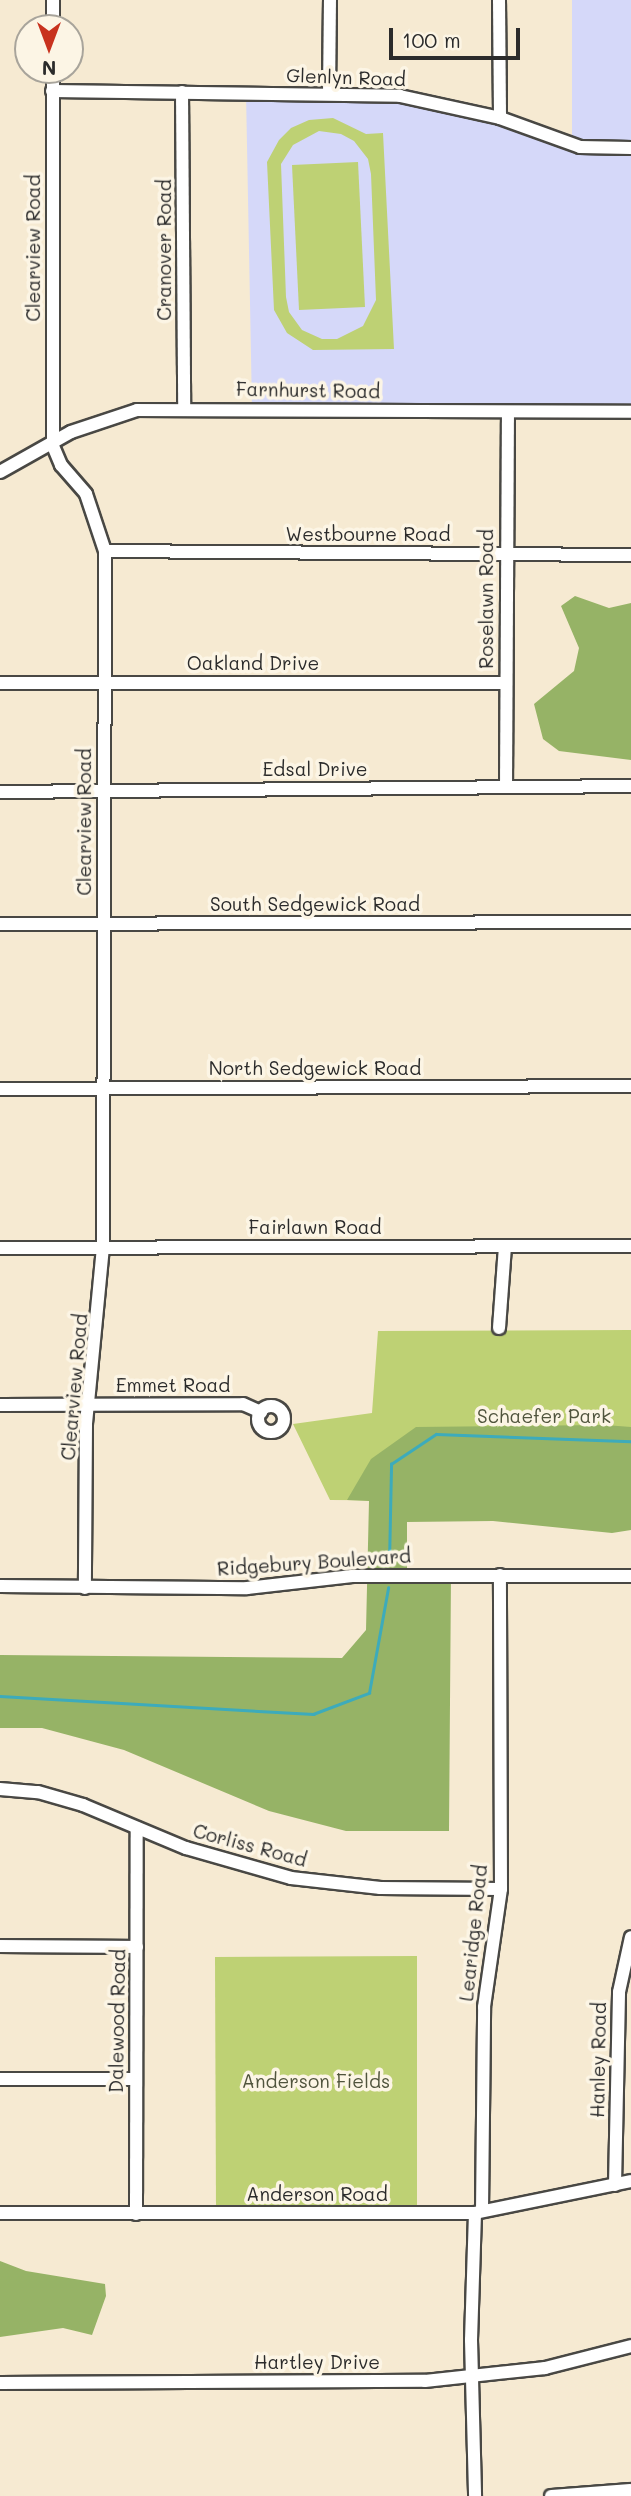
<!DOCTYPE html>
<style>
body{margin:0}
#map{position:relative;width:631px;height:2496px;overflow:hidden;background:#f6ead2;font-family:Mali,sans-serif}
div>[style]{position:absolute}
.built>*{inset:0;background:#d5d8f9}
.green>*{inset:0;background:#bed174}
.forest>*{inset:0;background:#96b366}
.stream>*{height:2.5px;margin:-1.25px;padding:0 1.25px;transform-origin:1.25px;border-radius:1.25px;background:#3dabbb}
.roads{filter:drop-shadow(2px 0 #494844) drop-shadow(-2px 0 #494844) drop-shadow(0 2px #494844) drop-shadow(0 -2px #494844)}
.minor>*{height:12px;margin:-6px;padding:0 6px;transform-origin:6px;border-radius:6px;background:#fff}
.minor>.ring{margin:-6px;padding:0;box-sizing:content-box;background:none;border:12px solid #fff;border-radius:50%}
span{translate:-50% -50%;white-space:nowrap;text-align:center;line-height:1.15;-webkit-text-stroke:7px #fcf5e5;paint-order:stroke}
.street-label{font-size:19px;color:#2b2b2b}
.park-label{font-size:19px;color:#50543d}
.north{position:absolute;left:14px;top:14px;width:70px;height:70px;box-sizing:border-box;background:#fcf5e5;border:2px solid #a8a49b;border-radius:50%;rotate:180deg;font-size:19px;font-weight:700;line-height:28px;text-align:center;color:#2b2b2b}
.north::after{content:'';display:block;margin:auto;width:24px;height:32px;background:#c8321e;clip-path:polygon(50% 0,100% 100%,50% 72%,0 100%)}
.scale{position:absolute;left:389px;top:28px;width:131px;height:32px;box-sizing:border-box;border:4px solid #2b2b2b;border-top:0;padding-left:9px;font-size:21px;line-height:24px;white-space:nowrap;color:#2b2b2b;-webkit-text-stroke:5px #fcf5e5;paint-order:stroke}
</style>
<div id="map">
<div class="built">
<div style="clip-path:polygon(572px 0,631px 0,631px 412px,252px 408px,246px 93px,400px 96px,572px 144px)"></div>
</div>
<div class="green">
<div style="clip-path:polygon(evenodd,333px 118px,366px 134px,383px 133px,394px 349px,313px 350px,287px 333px,274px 310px,267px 162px,279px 140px,291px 128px,309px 120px,333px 118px,319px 131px,341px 134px,354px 141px,368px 159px,371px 174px,376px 300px,363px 326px,337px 339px,322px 339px,302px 330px,289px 312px,286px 297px,281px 164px,293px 145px,319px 131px)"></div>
<div style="clip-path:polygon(358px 162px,365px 307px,299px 310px,292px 165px)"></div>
<div style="clip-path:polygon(631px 1330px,631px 1502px,330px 1500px,293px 1424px,372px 1413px,378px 1331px)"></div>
<div style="clip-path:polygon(417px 1956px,417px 2205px,216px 2206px,215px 1957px)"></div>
</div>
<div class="forest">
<div style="clip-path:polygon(575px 596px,609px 608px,631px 603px,631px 760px,559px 751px,543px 739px,534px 704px,574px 671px,579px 648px,561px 606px)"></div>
<div style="clip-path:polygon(605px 1425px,631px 1427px,631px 1530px,612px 1533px,493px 1521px,407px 1522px,407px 1574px,451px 1575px,449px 1831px,346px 1831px,269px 1811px,124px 1750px,42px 1728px,0 1728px,0 1655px,342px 1658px,366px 1630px,369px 1501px,347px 1500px,371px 1459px,416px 1427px)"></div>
<div style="clip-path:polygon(0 2261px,26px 2271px,105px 2284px,106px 2296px,92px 2335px,63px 2328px,0 2337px)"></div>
</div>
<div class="stream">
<div style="left:389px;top:1563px;width:99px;rotate:-88.8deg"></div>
<div style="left:391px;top:1464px;width:54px;rotate:-33.7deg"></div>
<div style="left:436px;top:1434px;width:195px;rotate:2.1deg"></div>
<div style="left:0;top:1696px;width:314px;rotate:3.3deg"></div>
<div style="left:313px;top:1714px;width:60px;rotate:-20.6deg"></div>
<div style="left:369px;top:1693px;width:107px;rotate:-79.7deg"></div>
</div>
<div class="roads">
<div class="minor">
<div style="left:499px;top:0;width:118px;rotate:89.5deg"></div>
<div style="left:53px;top:28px;width:28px;rotate:-90deg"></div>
<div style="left:53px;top:70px;width:376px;rotate:90deg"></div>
<div style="left:53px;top:446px;width:21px;rotate:67deg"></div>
<div style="left:61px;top:465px;width:38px;rotate:49deg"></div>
<div style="left:86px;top:494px;width:60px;rotate:71.6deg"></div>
<div style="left:105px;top:551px;width:696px;rotate:90.16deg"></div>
<div style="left:103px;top:1247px;width:179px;rotate:95.5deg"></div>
<div style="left:86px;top:1425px;width:163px;rotate:90.4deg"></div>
<div style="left:52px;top:91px;width:348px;rotate:0.8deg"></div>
<div style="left:400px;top:96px;width:102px;rotate:12.4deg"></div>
<div style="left:500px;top:118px;width:85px;rotate:19.9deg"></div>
<div style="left:580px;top:147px;width:51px;rotate:1.1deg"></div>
<div style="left:182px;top:92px;width:315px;rotate:89.6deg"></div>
<div style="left:329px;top:94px;width:94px;rotate:-89.4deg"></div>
<div style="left:0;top:472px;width:81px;rotate:-29.4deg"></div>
<div style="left:71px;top:432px;width:70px;rotate:-18.4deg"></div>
<div style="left:137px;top:410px;width:494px;rotate:0.2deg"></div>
<div style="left:105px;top:551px;width:526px;rotate:0.44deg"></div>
<div style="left:0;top:683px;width:506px"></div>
<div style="left:506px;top:787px;width:375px;rotate:-89.7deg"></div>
<div style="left:0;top:792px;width:631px;rotate:-0.54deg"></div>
<div style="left:0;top:924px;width:631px;rotate:-0.18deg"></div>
<div style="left:0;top:1089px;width:631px;rotate:-0.27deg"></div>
<div style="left:0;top:1248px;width:631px;rotate:-0.18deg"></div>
<div style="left:499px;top:1328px;width:82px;rotate:-85.8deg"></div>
<div style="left:0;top:1405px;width:243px;rotate:-0.2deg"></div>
<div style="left:243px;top:1404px;width:20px;rotate:24deg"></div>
<div class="ring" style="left:258px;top:1406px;width:14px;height:14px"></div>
<div style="left:0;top:1586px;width:247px;rotate:0.5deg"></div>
<div style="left:247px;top:1588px;width:106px;rotate:-6.5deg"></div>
<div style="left:352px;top:1576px;width:279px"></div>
<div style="left:0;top:1789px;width:38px;rotate:5deg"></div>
<div style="left:38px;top:1792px;width:47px;rotate:16.1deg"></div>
<div style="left:83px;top:1805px;width:112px;rotate:22.7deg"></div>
<div style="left:186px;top:1848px;width:109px;rotate:15.9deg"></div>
<div style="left:291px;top:1878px;width:90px;rotate:6.4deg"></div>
<div style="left:380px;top:1888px;width:121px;rotate:0.5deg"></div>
<div style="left:0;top:1946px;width:137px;rotate:0.4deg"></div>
<div style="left:0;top:2079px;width:135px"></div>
<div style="left:615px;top:2185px;width:193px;rotate:-88.8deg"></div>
<div style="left:619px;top:1992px;width:56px;rotate:-77.7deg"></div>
<div style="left:482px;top:2211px;width:204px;rotate:-89.4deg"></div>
<div style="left:484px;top:2007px;width:119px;rotate:-81.8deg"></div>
<div style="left:501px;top:1889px;width:314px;rotate:-90.2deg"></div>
<div style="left:0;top:2213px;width:475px"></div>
<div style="left:475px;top:2213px;width:159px;rotate:-11.6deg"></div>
<div style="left:475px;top:2213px;width:127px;rotate:91.8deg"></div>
<div style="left:471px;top:2340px;width:156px;rotate:88.5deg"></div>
<div style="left:136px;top:2214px;width:386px;rotate:-89.9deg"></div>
<div style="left:0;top:2383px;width:425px;rotate:-0.3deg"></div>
<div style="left:425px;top:2381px;width:121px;rotate:-6.2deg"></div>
<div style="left:545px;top:2368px;width:89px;rotate:-14.3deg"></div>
<div style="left:551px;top:2496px;width:80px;rotate:-4.3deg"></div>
</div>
</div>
<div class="street-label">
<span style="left:346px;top:77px;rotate:2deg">Glenlyn Road</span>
<span style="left:33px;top:248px;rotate:-90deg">Clearview Road</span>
<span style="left:164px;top:250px;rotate:-90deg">Cranover Road</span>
<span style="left:308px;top:390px;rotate:1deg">Farnhurst Road</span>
<span style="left:368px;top:534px">Westbourne Road</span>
<span style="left:486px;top:599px;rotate:-90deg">Roselawn Road</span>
<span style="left:253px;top:663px">Oakland Drive</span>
<span style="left:315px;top:769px">Edsal Drive</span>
<span style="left:84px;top:822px;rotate:-90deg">Clearview Road</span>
<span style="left:315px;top:904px">South Sedgewick Road</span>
<span style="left:315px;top:1068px">North Sedgewick Road</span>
<span style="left:315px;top:1227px">Fairlawn Road</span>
<span style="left:173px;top:1385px">Emmet Road</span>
<span style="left:74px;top:1387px;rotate:-85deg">Clearview Road</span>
<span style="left:314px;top:1562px;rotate:-4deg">Ridgebury Boulevard</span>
<span style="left:250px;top:1845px;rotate:15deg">Corliss Road</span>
<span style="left:473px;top:1933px;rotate:-84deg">Learidge Road</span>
<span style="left:117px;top:2021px;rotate:-89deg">Dalewood Road</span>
<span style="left:598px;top:2060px;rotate:-89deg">Hanley Road</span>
<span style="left:317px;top:2194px">Anderson Road</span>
<span style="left:317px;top:2362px">Hartley Drive</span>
</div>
<div class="park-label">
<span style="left:544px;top:1416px">Schaefer Park</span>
<span style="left:316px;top:2081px">Anderson Fields</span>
</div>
<div class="north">N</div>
<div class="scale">100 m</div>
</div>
